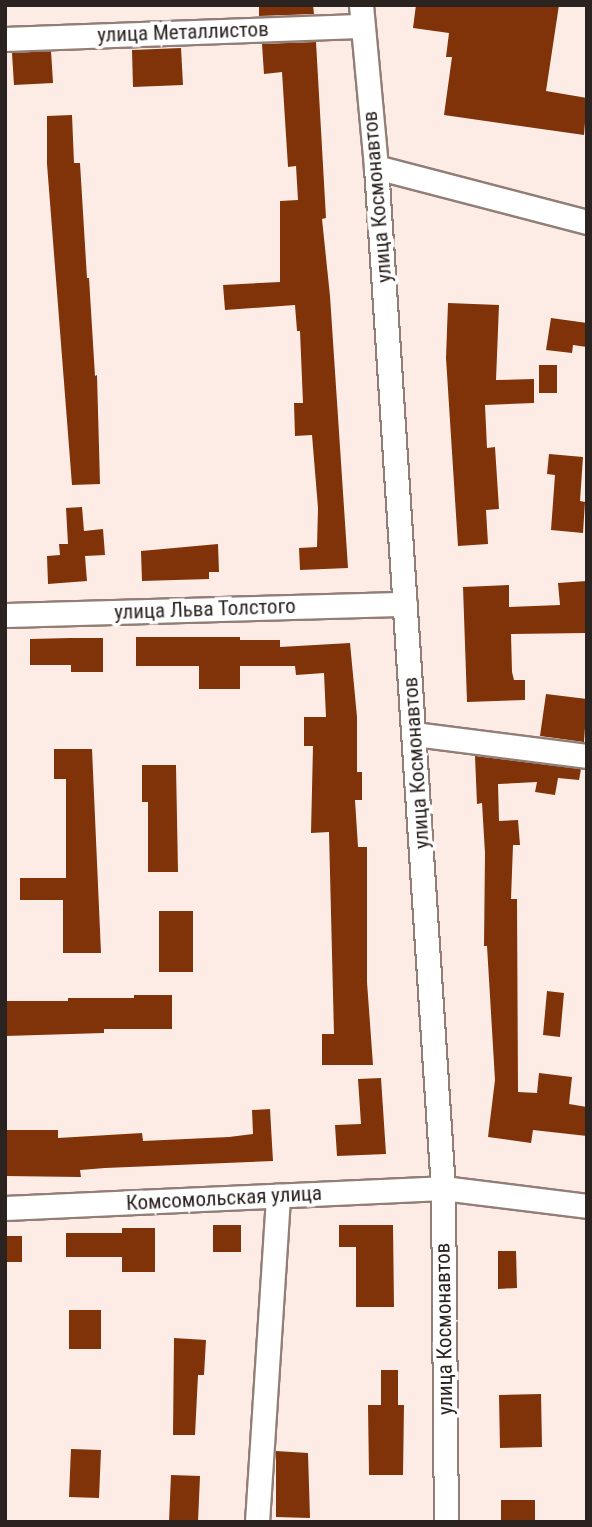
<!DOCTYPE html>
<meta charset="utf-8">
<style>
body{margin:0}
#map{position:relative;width:592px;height:1527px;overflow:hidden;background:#fdece5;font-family:"Roboto Condensed",sans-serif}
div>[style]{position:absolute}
.building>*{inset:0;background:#803208}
.roads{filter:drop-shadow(2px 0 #917f77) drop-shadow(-2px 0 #917f77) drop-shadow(0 2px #917f77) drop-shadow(0 -2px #917f77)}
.minor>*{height:23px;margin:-11.5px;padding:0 11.5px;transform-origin:11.5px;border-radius:11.5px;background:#fff}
span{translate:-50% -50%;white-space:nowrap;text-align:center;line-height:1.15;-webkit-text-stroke:7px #fff;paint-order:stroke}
.street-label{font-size:21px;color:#2b2320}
.frame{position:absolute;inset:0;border:7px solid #2b2320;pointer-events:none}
</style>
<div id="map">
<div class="building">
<div style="clip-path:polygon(259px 5px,313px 5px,314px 14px,259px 16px)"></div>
<div style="clip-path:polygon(416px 5px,559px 5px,546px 91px,587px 98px,584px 135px,444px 115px,452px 57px,446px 57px,449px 33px,413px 28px)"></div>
<div style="clip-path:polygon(316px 42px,326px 218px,322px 219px,330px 296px,348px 568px,300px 570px,299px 548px,317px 547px,318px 508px,312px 435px,295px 436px,294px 403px,303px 403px,300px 331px,297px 331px,295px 305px,225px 310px,223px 285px,280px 282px,280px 201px,298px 200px,296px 166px,288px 167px,282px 72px,264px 74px,262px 44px)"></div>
<div style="clip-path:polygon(181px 48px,183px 85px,133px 87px,132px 50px)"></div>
<div style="clip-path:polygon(51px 51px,53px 83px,14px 85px,12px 53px)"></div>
<div style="clip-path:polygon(72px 115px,74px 163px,80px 163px,87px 278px,89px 278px,95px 376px,97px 375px,100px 484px,72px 485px,47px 164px,47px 116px)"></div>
<div style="clip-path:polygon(448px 303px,499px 305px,496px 380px,534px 379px,534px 403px,485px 405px,487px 448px,495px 447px,499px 509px,486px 510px,488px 544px,458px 546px,446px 358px)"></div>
<div style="clip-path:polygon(551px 318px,587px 323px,587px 347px,573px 345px,572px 353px,546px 350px)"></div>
<div style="clip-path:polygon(539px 365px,557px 365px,557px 393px,539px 393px)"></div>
<div style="clip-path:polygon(549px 454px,583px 457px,580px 501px,585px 502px,583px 533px,551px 530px,555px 475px,547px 474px)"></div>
<div style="clip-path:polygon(82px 507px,84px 531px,103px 529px,105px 555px,85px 556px,87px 581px,48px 584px,47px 556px,60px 555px,59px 544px,68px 544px,66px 508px)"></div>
<div style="clip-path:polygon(218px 544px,219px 572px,209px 572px,209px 579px,142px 581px,141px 551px)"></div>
<div style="clip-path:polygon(587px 581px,587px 633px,511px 634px,512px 672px,514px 680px,525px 680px,525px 700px,467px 702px,463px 587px,509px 585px,509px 607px,560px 605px,558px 583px)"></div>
<div style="clip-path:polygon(136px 637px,240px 637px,240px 640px,280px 640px,280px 647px,350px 643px,357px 717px,357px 772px,362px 772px,362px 800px,355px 800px,358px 847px,367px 847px,367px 982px,373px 1065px,322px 1065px,322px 1034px,334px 1034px,329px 832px,311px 833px,313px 746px,304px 746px,304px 717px,326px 717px,324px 673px,296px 675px,295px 666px,240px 666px,240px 689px,199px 689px,199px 666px,136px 666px)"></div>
<div style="clip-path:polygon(71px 638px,103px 638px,103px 672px,71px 672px,71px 665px,30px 665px,30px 639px)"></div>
<div style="clip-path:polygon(546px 694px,587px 699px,584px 742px,540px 736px)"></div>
<div style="clip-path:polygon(54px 749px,92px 749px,101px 953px,63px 953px,63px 900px,20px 900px,20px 878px,66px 878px,66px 779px,54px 779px)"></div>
<div style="clip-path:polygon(475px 756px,581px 769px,579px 780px,558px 778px,555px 795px,535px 792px,537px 782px,498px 784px,499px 821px,518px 820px,520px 845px,513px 845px,511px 899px,517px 899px,518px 1092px,537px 1093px,539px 1073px,572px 1077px,569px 1104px,587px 1107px,587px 1136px,533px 1130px,531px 1143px,488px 1137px,495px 1080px,487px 946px,484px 946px,485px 853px,482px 803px,477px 804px)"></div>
<div style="clip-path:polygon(142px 765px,176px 765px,178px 872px,148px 872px,148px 802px,142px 802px)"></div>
<div style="clip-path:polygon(159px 911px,193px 911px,193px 972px,159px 972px)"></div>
<div style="clip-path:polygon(547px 991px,564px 993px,560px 1037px,543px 1035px)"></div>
<div style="clip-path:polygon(134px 995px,172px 995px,172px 1029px,104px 1029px,104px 1033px,5px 1036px,5px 1001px,68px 1001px,68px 998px,134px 998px)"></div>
<div style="clip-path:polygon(381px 1078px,386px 1154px,337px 1156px,335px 1125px,361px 1124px,358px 1079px)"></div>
<div style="clip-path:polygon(270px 1109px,273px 1161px,105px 1168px,80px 1170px,81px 1177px,5px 1176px,5px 1130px,58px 1130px,58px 1138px,142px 1133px,143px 1141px,229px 1137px,253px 1134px,252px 1110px)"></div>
<div style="clip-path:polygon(213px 1225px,241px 1225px,241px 1252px,213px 1252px)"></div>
<div style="clip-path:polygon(339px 1225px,393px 1225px,394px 1307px,356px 1307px,356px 1247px,339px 1247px)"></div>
<div style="clip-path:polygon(122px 1228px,155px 1228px,155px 1272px,122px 1272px,122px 1257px,66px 1257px,66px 1233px,122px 1233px)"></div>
<div style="clip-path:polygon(5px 1236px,22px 1236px,22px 1262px,5px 1262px)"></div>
<div style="clip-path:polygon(498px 1251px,516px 1251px,517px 1288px,498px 1289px)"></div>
<div style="clip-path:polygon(69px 1310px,101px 1310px,101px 1349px,69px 1349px)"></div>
<div style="clip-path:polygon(174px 1338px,206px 1340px,204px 1375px,198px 1375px,195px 1435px,173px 1435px)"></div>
<div style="clip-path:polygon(381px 1370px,398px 1370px,398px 1405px,404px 1405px,403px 1475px,369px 1475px,368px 1405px,381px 1405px)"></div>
<div style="clip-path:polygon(541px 1394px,542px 1447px,500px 1448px,499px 1395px)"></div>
<div style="clip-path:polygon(71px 1449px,101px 1450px,99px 1498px,69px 1497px)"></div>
<div style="clip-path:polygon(276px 1451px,308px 1453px,310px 1518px,276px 1517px)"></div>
<div style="clip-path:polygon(171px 1475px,200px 1476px,198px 1522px,169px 1522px)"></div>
<div style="clip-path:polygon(501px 1500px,535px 1500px,535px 1522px,501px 1522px)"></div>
</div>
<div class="roads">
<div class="minor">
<div style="left:361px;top:5px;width:163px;rotate:84.7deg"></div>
<div style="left:376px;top:167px;width:1023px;rotate:86.25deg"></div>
<div style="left:443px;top:1188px;width:334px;rotate:89.5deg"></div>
<div style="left:5px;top:39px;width:356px;rotate:-2.1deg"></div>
<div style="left:376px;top:167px;width:218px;rotate:14.6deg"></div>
<div style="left:5px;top:615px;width:400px;rotate:-1.6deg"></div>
<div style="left:415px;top:734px;width:173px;rotate:7.3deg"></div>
<div style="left:5px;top:1208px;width:438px;rotate:-2.6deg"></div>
<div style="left:443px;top:1188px;width:145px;rotate:7.1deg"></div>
<div style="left:257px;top:1522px;width:327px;rotate:-86.3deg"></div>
</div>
</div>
<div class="street-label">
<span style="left:183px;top:32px;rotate:-2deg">улица Металлистов</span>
<span style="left:377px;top:197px;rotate:-95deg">улица Космонавтов</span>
<span style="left:205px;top:609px;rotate:-2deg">улица Льва Толстого</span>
<span style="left:416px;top:763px;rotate:-94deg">улица Космонавтов</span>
<span style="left:224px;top:1198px;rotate:-3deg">Комсомольская улица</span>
<span style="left:444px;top:1329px;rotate:-91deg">улица Космонавтов</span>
</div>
<div class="frame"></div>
</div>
